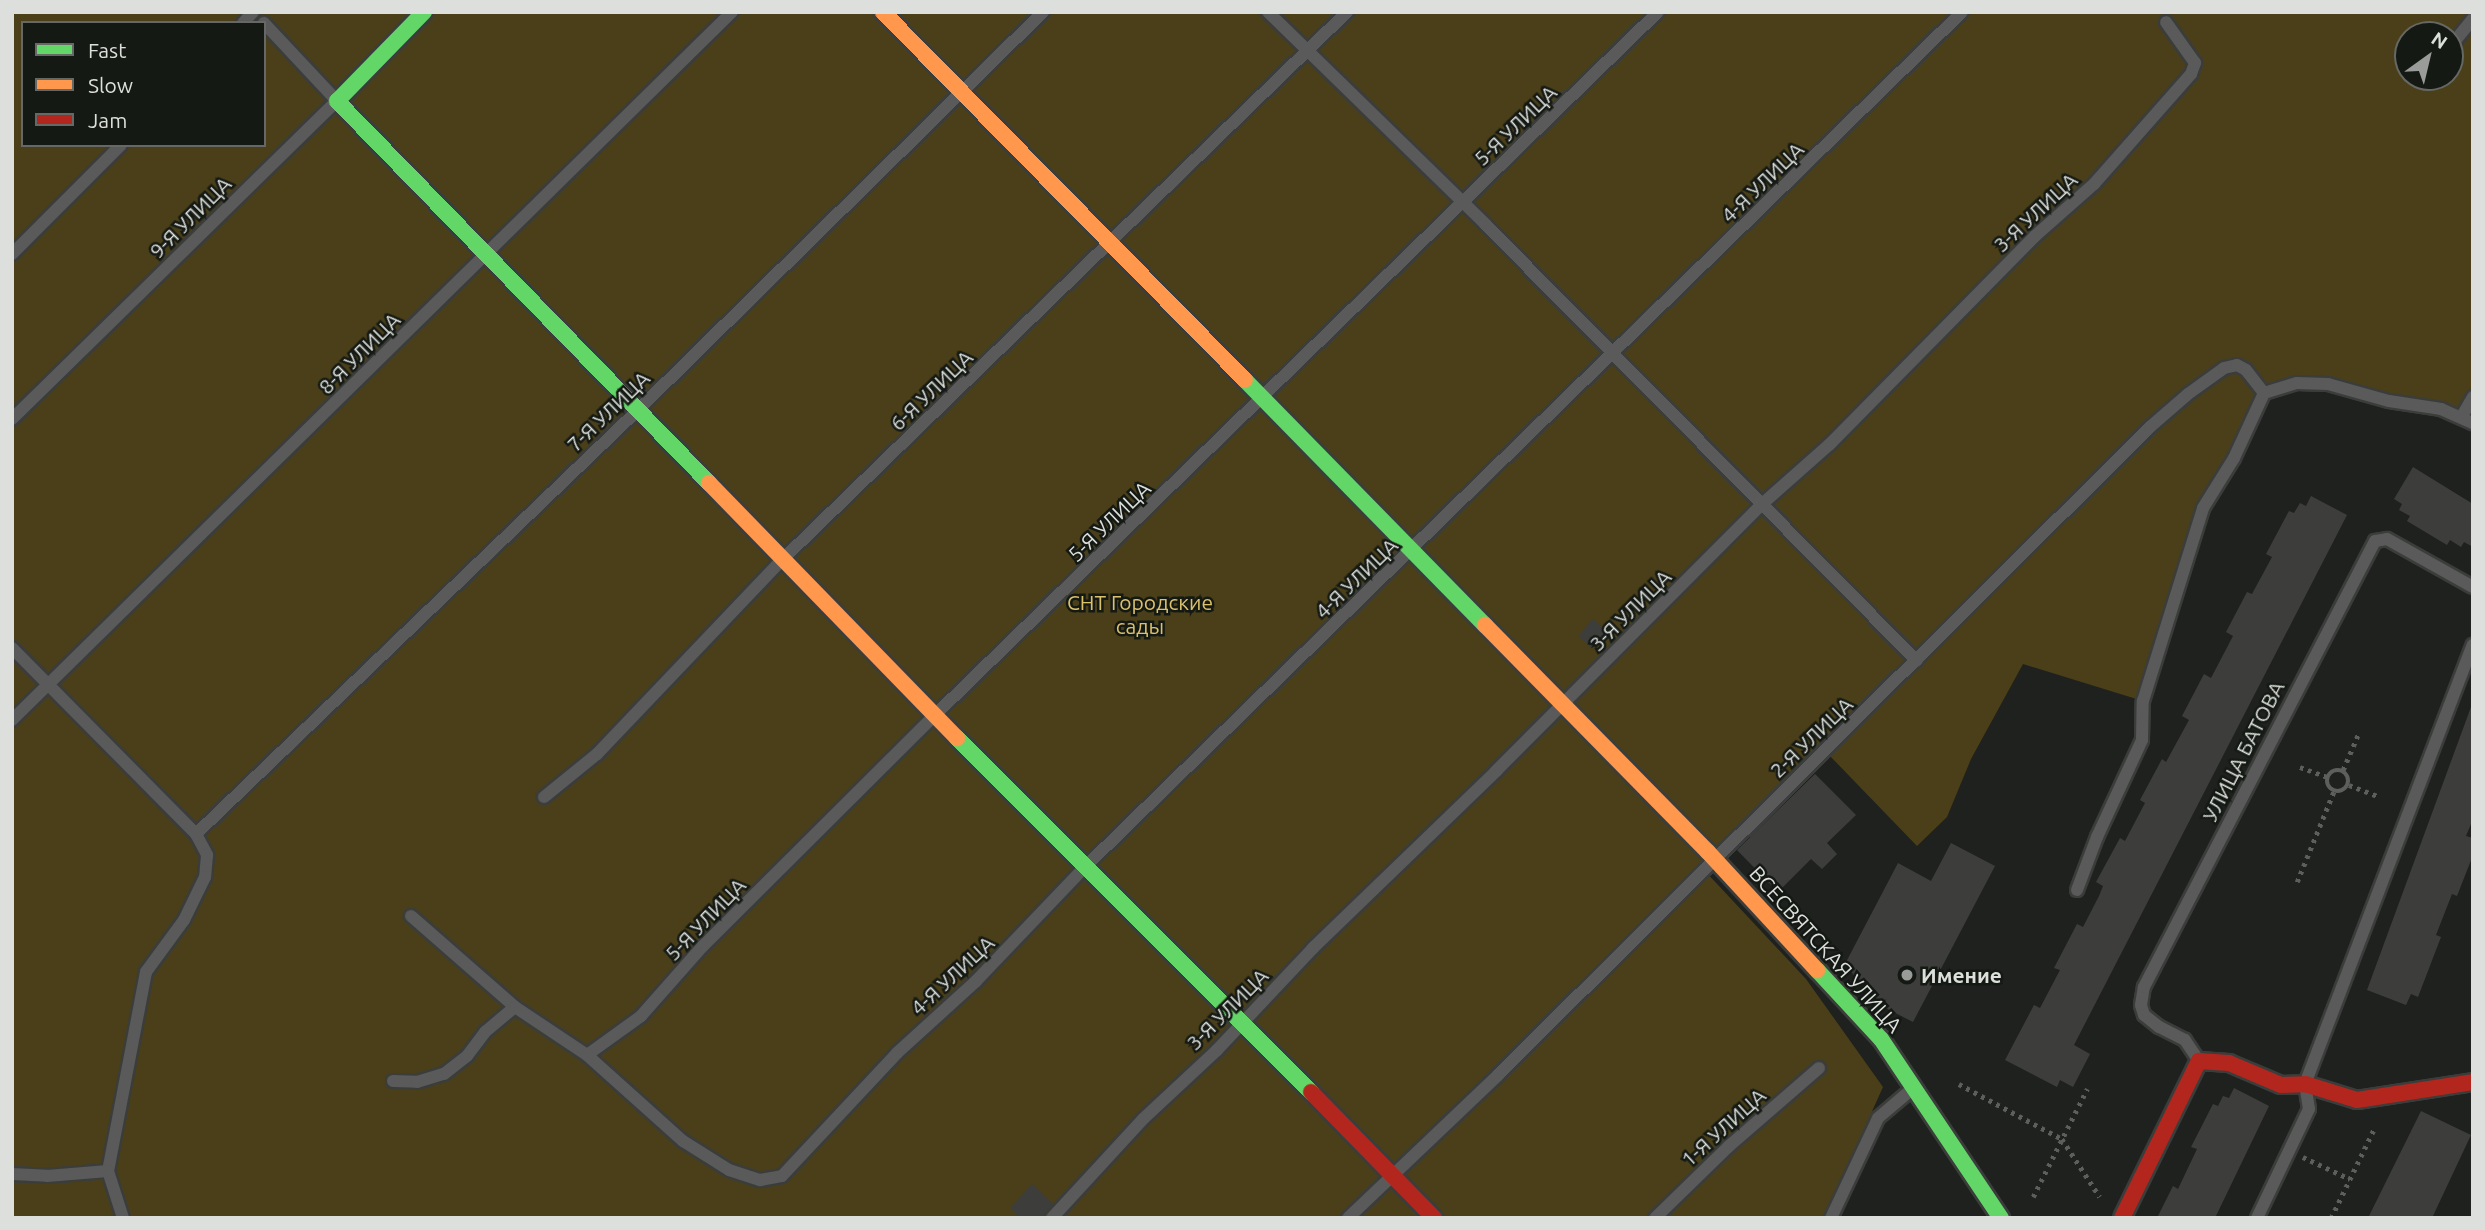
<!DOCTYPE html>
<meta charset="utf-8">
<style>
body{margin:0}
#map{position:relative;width:2485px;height:1230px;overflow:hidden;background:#1f211f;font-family:Ubuntu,sans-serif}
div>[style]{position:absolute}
.green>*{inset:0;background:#4a3f19}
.building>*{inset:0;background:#3d3e3c}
.path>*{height:4.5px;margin-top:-2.25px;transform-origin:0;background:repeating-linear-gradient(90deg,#5d5f5d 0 3.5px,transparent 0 8.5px)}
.path>.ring{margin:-2.25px;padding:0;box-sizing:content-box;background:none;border:4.5px solid #5d5f5d;border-radius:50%}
.roads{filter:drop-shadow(2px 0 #3b3d3b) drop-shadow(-2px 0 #3b3d3b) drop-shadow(0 2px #3b3d3b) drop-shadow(0 -2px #3b3d3b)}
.lane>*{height:12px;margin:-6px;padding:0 6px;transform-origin:6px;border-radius:6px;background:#595a59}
.fast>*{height:16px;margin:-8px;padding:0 8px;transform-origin:8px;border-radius:8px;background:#63d668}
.slow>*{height:16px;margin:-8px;padding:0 8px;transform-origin:8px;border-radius:8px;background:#ff974d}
.jam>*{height:16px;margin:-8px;padding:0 8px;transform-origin:8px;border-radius:8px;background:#b3261e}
.dots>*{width:19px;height:19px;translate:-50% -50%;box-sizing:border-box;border:4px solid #151914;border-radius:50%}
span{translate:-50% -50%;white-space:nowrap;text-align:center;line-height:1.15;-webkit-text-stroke:5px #151914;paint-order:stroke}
.street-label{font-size:21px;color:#dcdfdb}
.park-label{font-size:21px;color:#dbc16b}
.poi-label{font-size:21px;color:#dcdfdb;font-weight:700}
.left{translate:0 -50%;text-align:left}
.frame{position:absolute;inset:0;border:14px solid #dcdfdb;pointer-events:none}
.legend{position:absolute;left:21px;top:21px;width:245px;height:126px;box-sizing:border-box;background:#151914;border:2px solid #656864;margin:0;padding:9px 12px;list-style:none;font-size:21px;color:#dcdfdb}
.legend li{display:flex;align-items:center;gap:14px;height:35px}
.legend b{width:35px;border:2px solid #656864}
.north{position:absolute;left:2394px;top:21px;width:70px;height:70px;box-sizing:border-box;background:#151914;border:2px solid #656864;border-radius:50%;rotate:34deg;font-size:19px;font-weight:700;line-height:28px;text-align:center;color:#dcdfdb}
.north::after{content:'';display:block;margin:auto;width:24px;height:32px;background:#9a9c99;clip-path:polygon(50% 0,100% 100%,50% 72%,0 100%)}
</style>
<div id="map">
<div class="green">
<div style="clip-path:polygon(evenodd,12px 12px,2473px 12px,2473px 423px,2328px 384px,2264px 393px,2203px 508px,2143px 701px,2023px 664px,1971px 759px,1947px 817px,1917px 846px,1829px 755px,1705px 871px,1806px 979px,1883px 1087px,1824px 1218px,12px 1218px,12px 12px,23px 23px,264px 23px,264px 145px,23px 145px,23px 23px,12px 12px,2408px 35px,2450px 35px,2450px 77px,2408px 77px,2408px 35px)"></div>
</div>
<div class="building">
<div style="clip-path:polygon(2413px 467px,2473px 504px,2473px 547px,2464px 542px,2461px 547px,2450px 540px,2447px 545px,2407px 521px,2410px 516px,2399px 510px,2402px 504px,2394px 499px)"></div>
<div style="clip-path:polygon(2311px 496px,2347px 515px,2074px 1045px,2090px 1054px,2073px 1087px,2060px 1080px,2057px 1087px,2005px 1060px,2034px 1005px,2040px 1008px,2060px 970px,2054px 968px,2077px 924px,2083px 927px,2099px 896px,2103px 886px,2096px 882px,2120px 838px,2125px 841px,2145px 803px,2140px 800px,2162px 759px,2166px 762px,2189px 720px,2182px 716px,2204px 674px,2211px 678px,2233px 636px,2226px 632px,2247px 592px,2252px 594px,2272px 557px,2266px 554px,2289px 511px,2294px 513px,2300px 503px,2306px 506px)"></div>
<div style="clip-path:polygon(1593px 619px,1607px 632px,1592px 648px,1578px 636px)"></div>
<div style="clip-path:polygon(2471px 707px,2473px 819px,2466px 836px,2473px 838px,2473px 855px,2457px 896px,2452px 894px,2436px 935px,2441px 937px,2418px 997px,2411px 994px,2406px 1005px,2367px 990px)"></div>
<div style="clip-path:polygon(1815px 774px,1856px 815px,1827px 843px,1837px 854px,1822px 869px,1811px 859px,1778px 892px,1737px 850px)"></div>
<div style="clip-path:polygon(1951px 843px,1995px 866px,1913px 1022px,1876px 1003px,1845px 964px,1898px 863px,1931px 881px)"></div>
<div style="clip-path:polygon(2234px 1088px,2269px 1106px,2215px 1218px,2157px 1218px,2173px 1186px,2178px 1189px,2197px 1149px,2191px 1147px,2213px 1104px,2218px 1106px,2223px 1096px,2229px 1098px)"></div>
<div style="clip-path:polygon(2421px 1111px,2471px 1135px,2432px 1218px,2368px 1218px)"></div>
<div style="clip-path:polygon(1032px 1184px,1053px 1204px,1041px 1218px,1020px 1218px,1010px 1208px)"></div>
</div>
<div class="path">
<div style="left:2300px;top:767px;width:30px;rotate:20deg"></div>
<div class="ring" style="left:2327px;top:770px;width:17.5px;height:17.5px"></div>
<div style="left:2343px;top:770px;width:38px;rotate:-67deg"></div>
<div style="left:2349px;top:785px;width:31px;rotate:21deg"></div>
<div style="left:2297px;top:882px;width:98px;rotate:-67.9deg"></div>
<div style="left:1959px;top:1084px;width:117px;rotate:28.1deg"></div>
<div style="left:2062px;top:1139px;width:69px;rotate:56.8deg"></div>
<div style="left:2303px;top:1157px;width:52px;rotate:25.1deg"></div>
<div style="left:2033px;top:1197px;width:121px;rotate:-63.4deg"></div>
<div style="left:2331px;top:1218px;width:101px;rotate:-64.2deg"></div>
</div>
<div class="roads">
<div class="lane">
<div style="left:1268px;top:12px;width:303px;rotate:44.3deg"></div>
<div style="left:1485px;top:224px;width:614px;rotate:45.33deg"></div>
<div style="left:243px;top:23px;width:15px;rotate:-48deg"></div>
<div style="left:2450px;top:47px;width:36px;rotate:-51deg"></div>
<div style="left:12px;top:254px;width:154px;rotate:-45deg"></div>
<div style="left:2462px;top:416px;width:22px;rotate:-60deg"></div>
<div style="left:12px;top:419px;width:455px;rotate:-44.4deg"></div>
<div style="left:337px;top:101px;width:107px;rotate:-133.1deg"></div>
<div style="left:12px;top:648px;width:262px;rotate:45.3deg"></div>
<div style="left:196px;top:834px;width:24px;rotate:62deg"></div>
<div style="left:207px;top:855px;width:22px;rotate:95deg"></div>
<div style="left:205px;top:877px;width:48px;rotate:116deg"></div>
<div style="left:184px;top:920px;width:64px;rotate:126.2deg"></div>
<div style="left:146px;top:972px;width:203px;rotate:100.8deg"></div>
<div style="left:12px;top:720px;width:1010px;rotate:-44.52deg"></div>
<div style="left:544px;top:797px;width:68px;rotate:-39.1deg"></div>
<div style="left:597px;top:754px;width:269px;rotate:-46.4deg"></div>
<div style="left:783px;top:559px;width:786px;rotate:-44.12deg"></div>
<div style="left:196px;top:834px;width:612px;rotate:-43.81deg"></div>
<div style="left:638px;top:410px;width:568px;rotate:-44.5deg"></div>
<div style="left:2077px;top:890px;width:57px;rotate:-69.3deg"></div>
<div style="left:2097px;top:837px;width:107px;rotate:-65.1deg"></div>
<div style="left:2142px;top:740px;width:39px;rotate:-89deg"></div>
<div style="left:2143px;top:701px;width:202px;rotate:-72.7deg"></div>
<div style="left:2203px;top:508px;width:59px;rotate:-58.2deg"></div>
<div style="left:2234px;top:458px;width:72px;rotate:-65.2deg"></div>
<div style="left:2264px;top:393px;width:34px;rotate:-17deg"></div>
<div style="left:2297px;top:383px;width:31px;rotate:2deg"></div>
<div style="left:2328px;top:384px;width:63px;rotate:15.6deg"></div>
<div style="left:2389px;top:401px;width:53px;rotate:8.7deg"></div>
<div style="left:2441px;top:409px;width:35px;rotate:24deg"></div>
<div style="left:411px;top:916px;width:138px;rotate:41.2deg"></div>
<div style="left:587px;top:1055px;width:67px;rotate:-35.8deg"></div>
<div style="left:641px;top:1016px;width:94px;rotate:-48.5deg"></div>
<div style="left:703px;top:946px;width:327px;rotate:-44.9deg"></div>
<div style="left:935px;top:715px;width:1008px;rotate:-44.2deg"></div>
<div style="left:2197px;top:1058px;width:22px;rotate:-124deg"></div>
<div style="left:2185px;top:1040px;width:29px;rotate:-153deg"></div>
<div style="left:2159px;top:1027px;width:19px;rotate:-141deg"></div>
<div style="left:2144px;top:1015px;width:10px;rotate:-107deg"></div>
<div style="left:2141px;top:1005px;width:18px;rotate:-81deg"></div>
<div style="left:2144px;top:987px;width:502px;rotate:-62.62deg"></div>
<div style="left:2375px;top:541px;width:12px;rotate:-9deg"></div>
<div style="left:2387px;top:539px;width:98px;rotate:29.2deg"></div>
<div style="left:393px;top:1081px;width:24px;rotate:2deg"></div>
<div style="left:417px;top:1082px;width:28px;rotate:-17deg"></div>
<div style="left:444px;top:1074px;width:29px;rotate:-38deg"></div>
<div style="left:467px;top:1056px;width:30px;rotate:-53deg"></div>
<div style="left:485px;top:1032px;width:39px;rotate:-40deg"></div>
<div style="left:515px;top:1007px;width:87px;rotate:33.7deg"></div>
<div style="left:587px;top:1055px;width:129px;rotate:41.9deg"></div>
<div style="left:683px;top:1141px;width:54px;rotate:32.2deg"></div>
<div style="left:729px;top:1170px;width:33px;rotate:18deg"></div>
<div style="left:760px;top:1180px;width:22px;rotate:-10deg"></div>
<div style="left:782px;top:1176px;width:168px;rotate:-46.9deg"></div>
<div style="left:897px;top:1053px;width:107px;rotate:-42.3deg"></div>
<div style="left:976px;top:981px;width:159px;rotate:-46.3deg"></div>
<div style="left:1086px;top:866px;width:1223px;rotate:-44.27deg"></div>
<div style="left:12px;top:1174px;width:35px;rotate:3deg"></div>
<div style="left:47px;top:1176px;width:61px;rotate:-4.7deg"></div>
<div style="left:108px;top:1171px;width:49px;rotate:72.3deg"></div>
<div style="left:1052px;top:1218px;width:134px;rotate:-47.4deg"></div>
<div style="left:1143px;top:1119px;width:101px;rotate:-43deg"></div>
<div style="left:1217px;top:1050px;width:140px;rotate:-46.7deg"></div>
<div style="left:1313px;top:948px;width:255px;rotate:-44deg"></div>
<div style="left:1496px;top:771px;width:375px;rotate:-45.1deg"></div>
<div style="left:1761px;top:505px;width:92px;rotate:-41.5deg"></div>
<div style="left:1830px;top:444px;width:292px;rotate:-45.4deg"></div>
<div style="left:2035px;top:236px;width:79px;rotate:-41.4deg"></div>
<div style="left:2094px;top:184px;width:147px;rotate:-48.6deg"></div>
<div style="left:2191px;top:74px;width:12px;rotate:-70deg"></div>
<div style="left:2195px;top:63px;width:50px;rotate:-125.3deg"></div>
<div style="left:1348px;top:1218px;width:207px;rotate:-43.6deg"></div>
<div style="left:1498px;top:1075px;width:919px;rotate:-44.82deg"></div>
<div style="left:2150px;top:427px;width:50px;rotate:-41deg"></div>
<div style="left:2188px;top:394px;width:44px;rotate:-35.8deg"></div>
<div style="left:2224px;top:368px;width:13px;rotate:-13deg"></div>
<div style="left:2237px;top:365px;width:10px;rotate:29deg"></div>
<div style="left:2246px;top:370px;width:29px;rotate:52deg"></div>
<div style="left:1655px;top:1218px;width:103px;rotate:-44.2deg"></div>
<div style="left:1729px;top:1146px;width:119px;rotate:-40.9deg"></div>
<div style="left:1831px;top:1218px;width:110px;rotate:-64.8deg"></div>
<div style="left:1878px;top:1118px;width:43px;rotate:-40.3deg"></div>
<div style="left:2257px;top:1218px;width:121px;rotate:-64.5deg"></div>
<div style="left:2309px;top:1109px;width:25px;rotate:-99deg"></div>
<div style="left:2305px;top:1084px;width:470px;rotate:-69.1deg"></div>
</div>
<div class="fast">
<div style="left:424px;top:12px;width:124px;rotate:134.3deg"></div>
<div style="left:337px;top:101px;width:533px;rotate:45.76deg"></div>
<div style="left:1245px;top:380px;width:343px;rotate:45.6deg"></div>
<div style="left:957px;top:738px;width:501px;rotate:45deg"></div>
<div style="left:1817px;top:970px;width:94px;rotate:47.2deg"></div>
<div style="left:1881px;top:1039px;width:216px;rotate:56.2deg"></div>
</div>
<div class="slow">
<div style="left:883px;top:12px;width:516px;rotate:45.47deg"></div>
<div style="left:709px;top:483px;width:356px;rotate:45.8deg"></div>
<div style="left:1485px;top:625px;width:318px;rotate:45.5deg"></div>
<div style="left:1708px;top:852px;width:161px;rotate:47.3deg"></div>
</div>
<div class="jam">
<div style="left:1311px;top:1092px;width:176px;rotate:45.7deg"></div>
<div style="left:2122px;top:1218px;width:175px;rotate:-63.9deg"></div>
<div style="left:2199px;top:1061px;width:30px;rotate:4deg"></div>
<div style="left:2229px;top:1063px;width:56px;rotate:22.9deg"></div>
<div style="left:2281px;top:1085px;width:24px;rotate:-2deg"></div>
<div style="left:2305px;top:1084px;width:54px;rotate:17.1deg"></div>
<div style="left:2357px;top:1100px;width:117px;rotate:-8.8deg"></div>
</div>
</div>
<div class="dots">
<div style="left:1907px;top:975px;background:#9a9c99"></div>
</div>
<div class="street-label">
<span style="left:1515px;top:125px;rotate:-44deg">5-Я УЛИЦА</span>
<span style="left:1762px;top:182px;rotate:-44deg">4-Я УЛИЦА</span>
<span style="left:2035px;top:212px;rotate:-43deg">3-Я УЛИЦА</span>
<span style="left:190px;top:217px;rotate:-45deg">9-Я УЛИЦА</span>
<span style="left:359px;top:353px;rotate:-45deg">8-Я УЛИЦА</span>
<span style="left:931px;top:390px;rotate:-44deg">6-Я УЛИЦА</span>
<span style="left:608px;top:411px;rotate:-44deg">7-Я УЛИЦА</span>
<span style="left:1109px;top:521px;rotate:-44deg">5-Я УЛИЦА</span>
<span style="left:1356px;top:578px;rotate:-44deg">4-Я УЛИЦА</span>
<span style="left:1630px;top:610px;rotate:-45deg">3-Я УЛИЦА</span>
<span style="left:1811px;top:737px;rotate:-44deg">2-Я УЛИЦА</span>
<span style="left:2243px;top:751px;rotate:-63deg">УЛИЦА БАТОВА</span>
<span style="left:705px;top:919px;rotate:-46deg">5-Я УЛИЦА</span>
<span style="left:1826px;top:949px;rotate:48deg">ВСЕСВЯТСКАЯ УЛИЦА</span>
<span style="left:952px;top:975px;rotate:-43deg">4-Я УЛИЦА</span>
<span style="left:1227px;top:1009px;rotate:-45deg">3-Я УЛИЦА</span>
<span style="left:1723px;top:1127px;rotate:-42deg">1-Я УЛИЦА</span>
</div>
<div class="park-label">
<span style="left:1140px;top:614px">СНТ Городские<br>сады</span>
</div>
<div class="poi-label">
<span class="left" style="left:1921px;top:975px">Имение</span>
</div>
<div class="frame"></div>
<ul class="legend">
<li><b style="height:9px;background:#63d668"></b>Fast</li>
<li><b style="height:9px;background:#ff974d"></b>Slow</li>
<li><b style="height:9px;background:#b3261e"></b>Jam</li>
</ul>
<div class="north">N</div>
</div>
